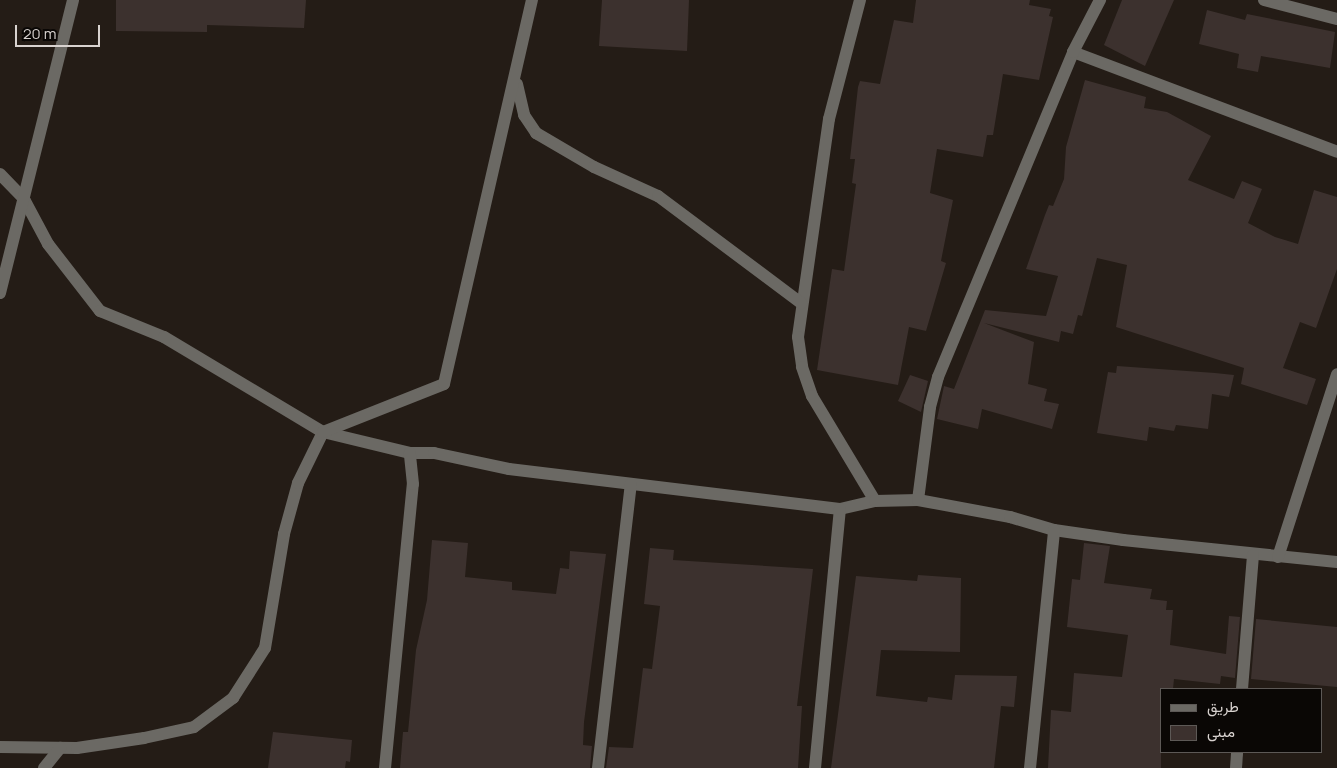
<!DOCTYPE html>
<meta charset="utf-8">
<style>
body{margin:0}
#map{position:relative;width:1337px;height:768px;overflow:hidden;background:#241c16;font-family:Manrope,Vazirmatn,sans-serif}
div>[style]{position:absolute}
.building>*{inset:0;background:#3c312e}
.minor>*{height:12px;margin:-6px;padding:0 6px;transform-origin:6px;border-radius:6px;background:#6b6964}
span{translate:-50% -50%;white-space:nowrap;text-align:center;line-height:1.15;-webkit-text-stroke:4px #0a0705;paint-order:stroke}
.legend{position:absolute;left:1160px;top:688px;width:162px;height:65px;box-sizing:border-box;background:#0a0705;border:1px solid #5d5956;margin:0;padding:6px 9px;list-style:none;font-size:15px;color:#d9d3d0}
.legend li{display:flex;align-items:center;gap:10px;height:25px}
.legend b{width:25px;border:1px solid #5d5956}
.scale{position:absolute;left:15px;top:25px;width:85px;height:22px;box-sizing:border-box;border:2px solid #d9d3d0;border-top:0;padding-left:6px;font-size:15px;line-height:18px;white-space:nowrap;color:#d9d3d0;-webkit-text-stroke:4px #0a0705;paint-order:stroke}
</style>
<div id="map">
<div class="building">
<div style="clip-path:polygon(116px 0,306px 0,304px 28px,207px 25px,207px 32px,116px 31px)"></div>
<div style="clip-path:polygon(602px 0,689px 0,687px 51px,599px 46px)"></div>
<div style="clip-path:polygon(916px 0,1030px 0,1029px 5px,1051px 9px,1049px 16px,1053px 17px,1039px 80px,1003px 74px,993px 135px,987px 135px,983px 157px,937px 149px,930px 193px,953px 200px,941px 261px,946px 263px,926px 331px,909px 327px,898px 385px,817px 370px,832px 269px,844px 271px,856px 184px,852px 183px,855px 159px,850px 159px,858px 87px,860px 81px,880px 84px,894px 20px,913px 23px)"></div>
<div style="clip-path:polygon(1122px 0,1174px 0,1145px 66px,1104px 45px)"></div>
<div style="clip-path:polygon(1207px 10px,1245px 20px,1247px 14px,1335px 32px,1330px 68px,1261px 56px,1258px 72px,1237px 68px,1239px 54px,1199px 44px)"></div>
<div style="clip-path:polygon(1085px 80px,1146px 97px,1144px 108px,1167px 112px,1211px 136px,1188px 180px,1234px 199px,1242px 181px,1262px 189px,1248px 223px,1275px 237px,1298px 244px,1314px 190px,1337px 197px,1337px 269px,1316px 328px,1300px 322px,1283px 368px,1316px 379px,1307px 405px,1241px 384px,1244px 368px,1116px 327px,1127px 265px,1097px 258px,1082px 316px,1078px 315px,1073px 334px,1061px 331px,1059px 342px,984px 323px,1034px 342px,1028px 384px,1047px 389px,1044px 401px,1059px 404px,1052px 429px,982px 409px,978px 429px,937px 419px,944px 386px,954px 389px,985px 310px,1046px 316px,1058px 276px,1026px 269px,1045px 215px,1049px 205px,1053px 206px,1064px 179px,1066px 147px)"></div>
<div style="clip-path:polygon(1117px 366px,1215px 373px,1234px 375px,1229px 397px,1212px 394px,1208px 429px,1176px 425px,1174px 431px,1149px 427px,1147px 441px,1097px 433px,1108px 372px,1116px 373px)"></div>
<div style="clip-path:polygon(910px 375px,928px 381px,921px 412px,898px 401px)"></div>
<div style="clip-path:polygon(432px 540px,468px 543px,465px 577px,512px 582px,512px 590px,556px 594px,560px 568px,569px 569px,570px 551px,606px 554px,584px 722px,583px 745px,592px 746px,590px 768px,400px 768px,403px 732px,408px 732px,416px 650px,427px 600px)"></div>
<div style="clip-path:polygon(1084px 543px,1110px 546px,1104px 583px,1152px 589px,1150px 599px,1167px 601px,1166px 610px,1173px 610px,1170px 645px,1226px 654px,1229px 616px,1240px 617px,1235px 678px,1221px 676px,1220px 684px,1174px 679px,1173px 689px,1161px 689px,1161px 768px,1048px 768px,1051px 710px,1071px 712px,1074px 673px,1122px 677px,1128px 635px,1067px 627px,1072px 579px,1080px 580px)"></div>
<div style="clip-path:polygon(650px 548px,674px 550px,673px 560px,813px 569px,797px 706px,802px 706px,798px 768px,606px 768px,609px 747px,633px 748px,643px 668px,652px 669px,660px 606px,644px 604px)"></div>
<div style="clip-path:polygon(918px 575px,961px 578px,960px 652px,881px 650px,876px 696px,927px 702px,928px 697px,952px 700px,955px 675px,1017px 676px,1014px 707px,1001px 706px,994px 768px,831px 768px,856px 576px,917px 581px)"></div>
<div style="clip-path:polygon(1256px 619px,1337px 627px,1337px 687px,1251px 679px)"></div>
<div style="clip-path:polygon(273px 732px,352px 740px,350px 762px,346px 761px,345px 768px,268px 768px)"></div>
</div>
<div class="minor">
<div style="left:860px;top:0;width:123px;rotate:104.6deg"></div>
<div style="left:829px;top:119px;width:220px;rotate:98.1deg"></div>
<div style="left:798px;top:337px;width:30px;rotate:82deg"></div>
<div style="left:802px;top:367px;width:31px;rotate:71deg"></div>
<div style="left:812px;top:396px;width:122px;rotate:59deg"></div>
<div style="left:1264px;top:0;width:75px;rotate:14.6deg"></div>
<div style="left:1073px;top:52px;width:282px;rotate:20.7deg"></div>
<div style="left:517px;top:84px;width:32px;rotate:77deg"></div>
<div style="left:524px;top:115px;width:22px;rotate:56deg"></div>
<div style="left:536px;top:133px;width:67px;rotate:30.4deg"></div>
<div style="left:594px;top:167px;width:70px;rotate:24.4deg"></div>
<div style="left:658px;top:196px;width:179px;rotate:36.8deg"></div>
<div style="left:0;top:174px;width:35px;rotate:46deg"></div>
<div style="left:24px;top:199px;width:51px;rotate:61.9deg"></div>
<div style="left:48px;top:244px;width:85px;rotate:52.2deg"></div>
<div style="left:100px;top:311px;width:69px;rotate:22.1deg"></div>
<div style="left:164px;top:337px;width:185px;rotate:30.9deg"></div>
<div style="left:323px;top:432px;width:89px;rotate:13.6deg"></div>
<div style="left:410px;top:453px;width:24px"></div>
<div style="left:434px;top:453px;width:77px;rotate:12deg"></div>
<div style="left:509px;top:469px;width:333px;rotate:6.9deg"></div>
<div style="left:840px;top:509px;width:36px;rotate:-13deg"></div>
<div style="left:875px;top:501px;width:43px;rotate:-1.3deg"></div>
<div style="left:918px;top:500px;width:94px;rotate:10.5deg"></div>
<div style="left:1010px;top:517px;width:46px;rotate:16.5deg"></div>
<div style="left:1054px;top:530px;width:70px;rotate:8.2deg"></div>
<div style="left:1123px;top:540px;width:215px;rotate:5.9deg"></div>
<div style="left:0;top:293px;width:302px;rotate:-76deg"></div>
<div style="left:918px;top:500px;width:94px;rotate:-82.6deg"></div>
<div style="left:930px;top:407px;width:31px;rotate:-75deg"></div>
<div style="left:938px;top:377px;width:352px;rotate:-67.4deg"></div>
<div style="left:1073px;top:52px;width:59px;rotate:-62.6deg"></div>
<div style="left:1278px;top:557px;width:192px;rotate:-72.1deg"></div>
<div style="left:1242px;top:689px;width:134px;rotate:-85.3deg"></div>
<div style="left:0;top:747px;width:77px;rotate:0.7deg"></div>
<div style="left:77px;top:748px;width:68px;rotate:-8.5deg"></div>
<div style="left:144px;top:738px;width:51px;rotate:-12.4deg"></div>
<div style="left:194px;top:727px;width:49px;rotate:-36.6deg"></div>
<div style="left:233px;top:698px;width:59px;rotate:-57.4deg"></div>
<div style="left:265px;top:648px;width:116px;rotate:-80.5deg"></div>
<div style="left:284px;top:534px;width:53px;rotate:-74.6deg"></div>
<div style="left:298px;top:483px;width:57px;rotate:-63.9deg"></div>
<div style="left:323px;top:432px;width:130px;rotate:-21.6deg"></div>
<div style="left:444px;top:384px;width:394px;rotate:-77.1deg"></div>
<div style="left:44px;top:768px;width:26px;rotate:-51deg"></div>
<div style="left:385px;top:768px;width:285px;rotate:-84.4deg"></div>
<div style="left:413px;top:484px;width:31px;rotate:-96deg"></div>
<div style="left:598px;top:768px;width:286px;rotate:-83.4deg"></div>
<div style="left:815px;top:768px;width:260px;rotate:-84.5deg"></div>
<div style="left:1030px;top:768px;width:239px;rotate:-84.2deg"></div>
<div style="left:1236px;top:768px;width:16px;rotate:-86deg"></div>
</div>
<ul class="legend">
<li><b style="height:6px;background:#6b6964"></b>طريق</li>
<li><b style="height:14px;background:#3c312e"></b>مبنى</li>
</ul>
<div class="scale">20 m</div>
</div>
